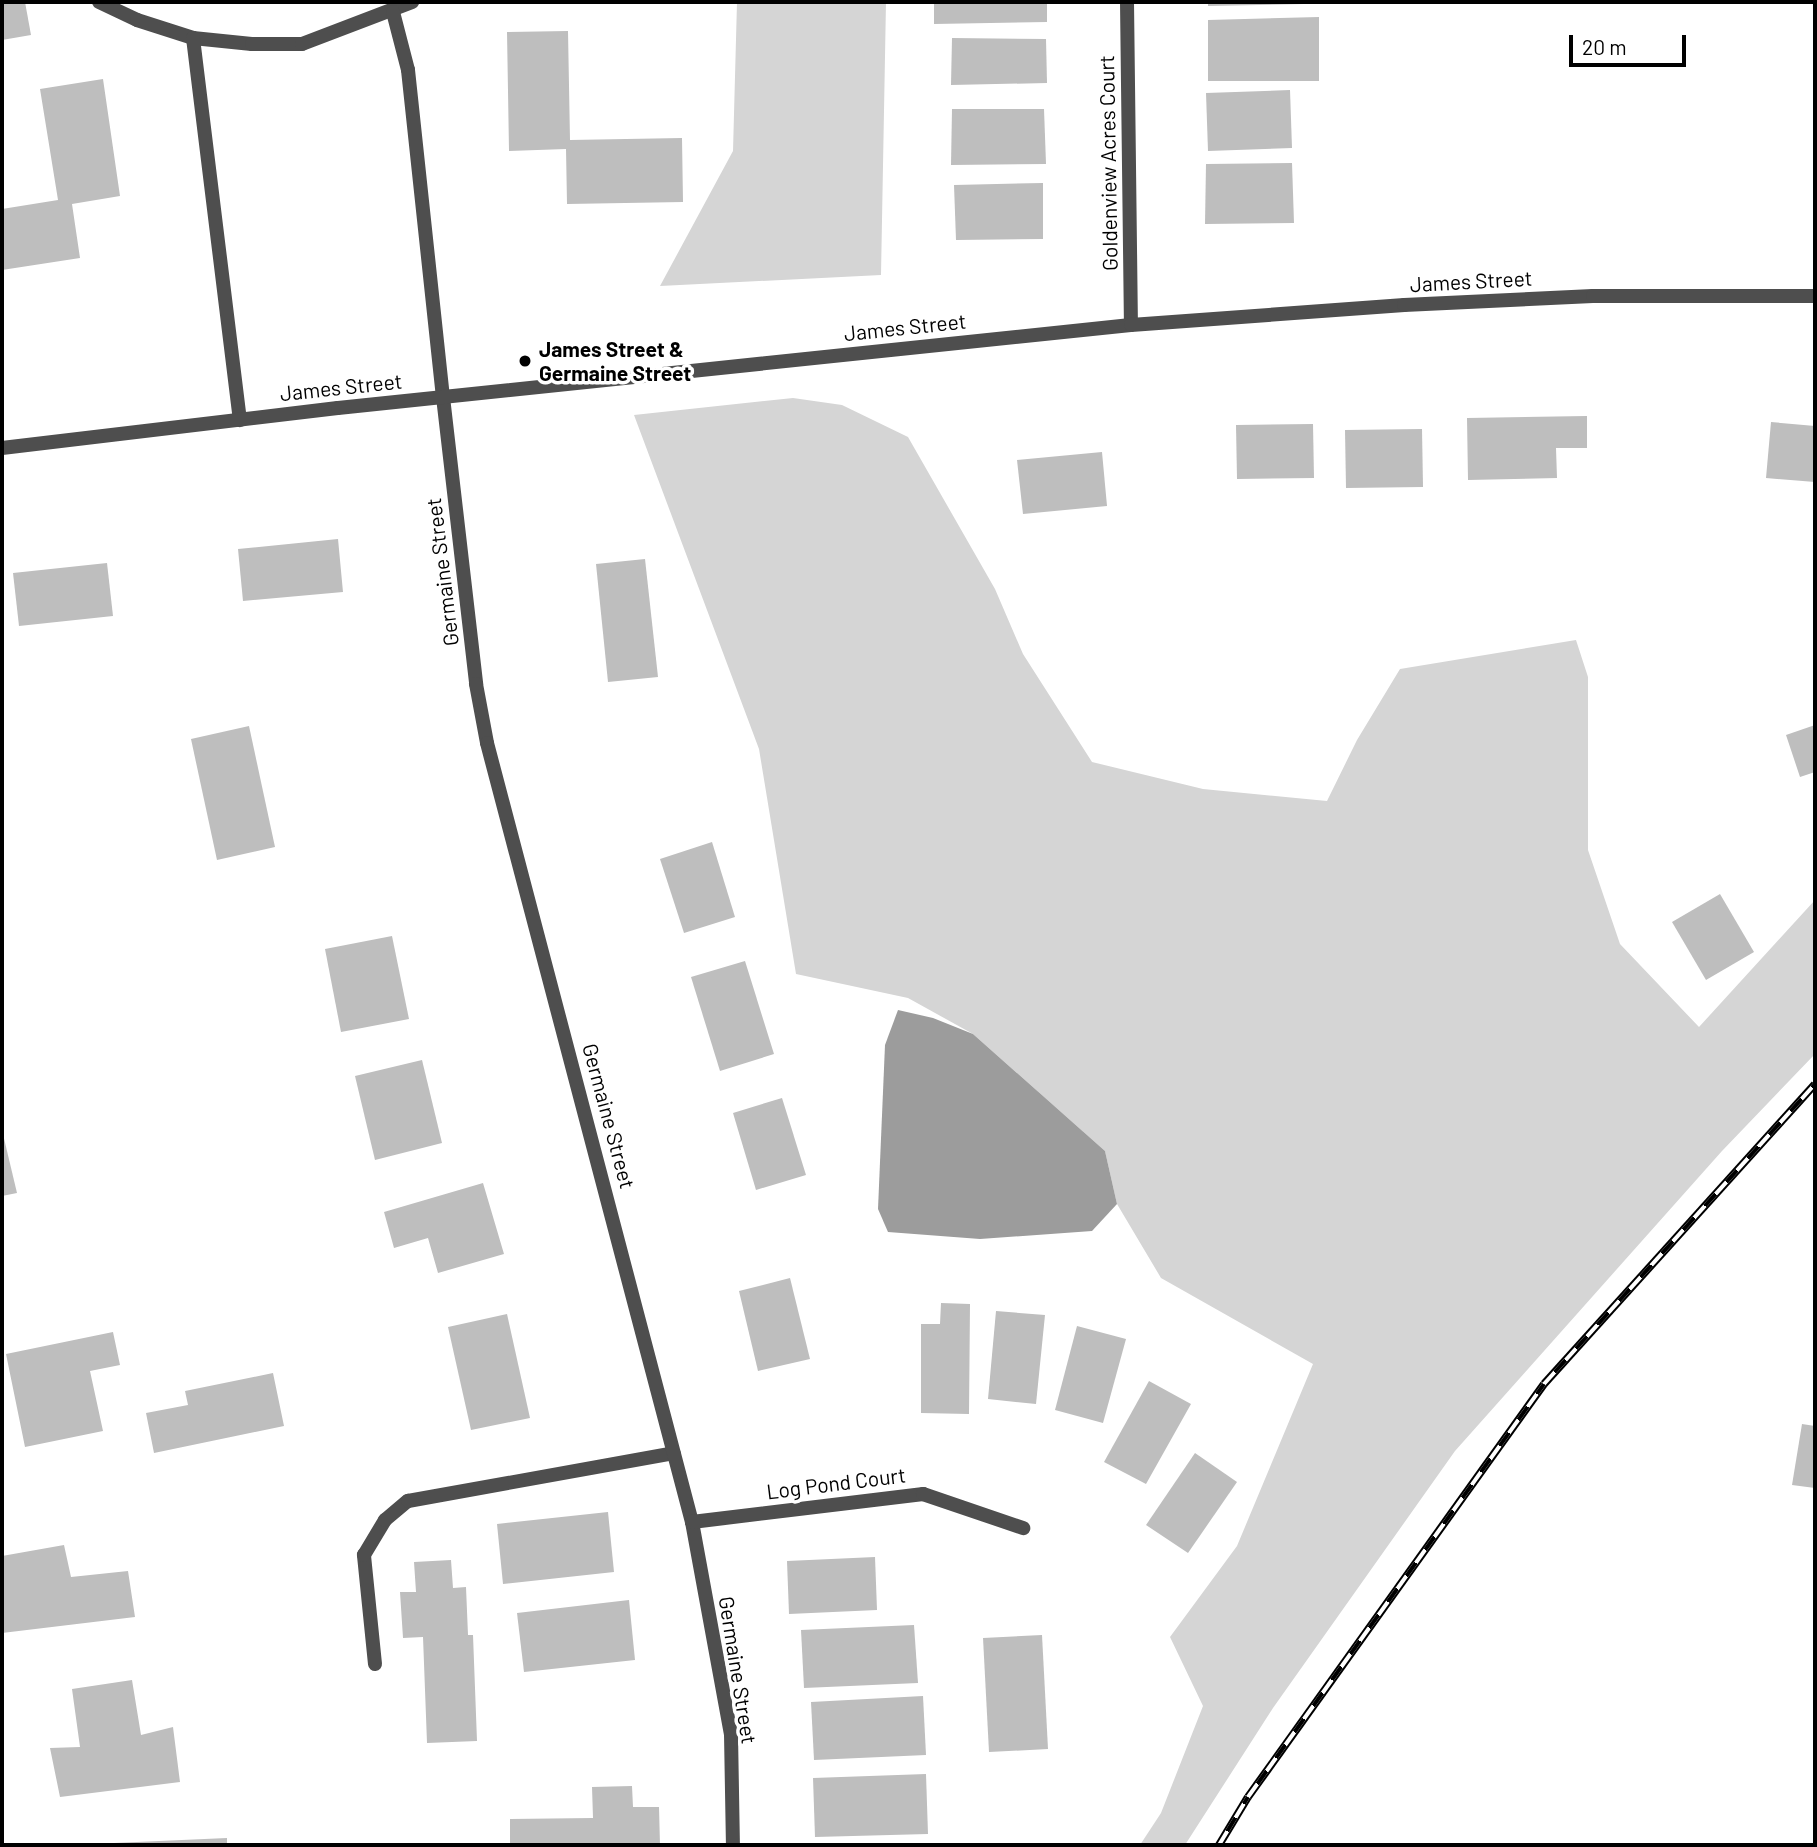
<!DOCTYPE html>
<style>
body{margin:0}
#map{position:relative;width:1817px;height:1847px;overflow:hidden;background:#fff;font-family:Barlow,sans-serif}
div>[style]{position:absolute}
.green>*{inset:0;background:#d5d5d5}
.water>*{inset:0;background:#9c9c9c}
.building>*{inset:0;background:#bebebe}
.lane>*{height:14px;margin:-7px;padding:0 7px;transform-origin:7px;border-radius:7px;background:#4e4e4e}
.street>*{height:14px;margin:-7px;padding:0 7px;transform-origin:7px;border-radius:7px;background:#4e4e4e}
.rail>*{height:8px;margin-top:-4px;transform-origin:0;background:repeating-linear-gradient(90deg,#fff 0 16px,#000 0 32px);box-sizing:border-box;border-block:2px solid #000}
.dots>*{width:19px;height:19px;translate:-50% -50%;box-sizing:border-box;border:4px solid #fff;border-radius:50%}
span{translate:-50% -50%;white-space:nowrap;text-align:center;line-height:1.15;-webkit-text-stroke:7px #fff;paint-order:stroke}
.street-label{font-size:21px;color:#000}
.poi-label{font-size:21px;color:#000;font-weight:700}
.left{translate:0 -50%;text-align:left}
.frame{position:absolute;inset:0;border:4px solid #000;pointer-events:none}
.scale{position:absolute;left:1569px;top:35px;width:117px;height:32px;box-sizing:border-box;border:4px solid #000;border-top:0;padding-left:9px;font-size:21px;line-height:24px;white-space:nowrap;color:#000;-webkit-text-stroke:5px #fff;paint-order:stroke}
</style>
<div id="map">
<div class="green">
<div style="clip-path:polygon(737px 2px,886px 2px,881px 275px,660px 286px,733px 151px)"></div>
<div style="clip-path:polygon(793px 398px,842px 405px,908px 437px,995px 589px,1023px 654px,1092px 762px,1203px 789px,1327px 801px,1357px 740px,1400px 669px,1576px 640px,1588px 677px,1588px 850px,1620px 944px,1699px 1027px,1815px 900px,1815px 1054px,1722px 1151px,1455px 1451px,1273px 1708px,1185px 1845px,1140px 1845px,1161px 1813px,1203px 1706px,1170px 1637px,1237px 1546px,1313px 1364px,1161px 1278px,1117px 1204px,1105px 1151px,973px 1034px,908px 998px,796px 974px,759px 749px,634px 415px)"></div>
</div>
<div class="water">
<div style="clip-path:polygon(898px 1010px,933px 1018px,973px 1034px,1105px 1151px,1117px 1204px,1092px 1231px,980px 1239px,888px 1232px,878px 1209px,885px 1045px)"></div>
</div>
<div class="building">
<div style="clip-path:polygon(2px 2px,25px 2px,31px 35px,2px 40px)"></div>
<div style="clip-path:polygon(934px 2px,1047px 2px,1047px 22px,934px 24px)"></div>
<div style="clip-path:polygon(1208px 2px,1304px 2px,1304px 4px,1208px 6px)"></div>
<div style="clip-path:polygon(1319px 17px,1319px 81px,1208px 81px,1208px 20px)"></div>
<div style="clip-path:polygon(568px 31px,570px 140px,682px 138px,683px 202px,567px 204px,566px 149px,509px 151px,507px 32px)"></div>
<div style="clip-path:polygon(952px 38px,1046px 39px,1047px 83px,951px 85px)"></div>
<div style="clip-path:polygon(103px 79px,120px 196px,72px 204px,80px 258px,2px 270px,2px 209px,58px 200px,40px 89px)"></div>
<div style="clip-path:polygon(1290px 90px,1292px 148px,1208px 151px,1206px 93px)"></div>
<div style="clip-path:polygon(952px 109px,1044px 109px,1046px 164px,951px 165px)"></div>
<div style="clip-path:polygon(1292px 163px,1294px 223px,1205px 224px,1206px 164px)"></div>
<div style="clip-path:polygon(1043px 183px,1043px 239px,956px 240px,954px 185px)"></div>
<div style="clip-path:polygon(1587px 416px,1587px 448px,1556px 448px,1557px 478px,1468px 480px,1467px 418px)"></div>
<div style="clip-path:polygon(1771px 422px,1815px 426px,1815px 482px,1766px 478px)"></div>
<div style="clip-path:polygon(1313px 424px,1314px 478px,1237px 479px,1236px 425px)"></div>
<div style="clip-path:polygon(1422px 429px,1423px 487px,1346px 488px,1345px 430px)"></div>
<div style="clip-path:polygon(1102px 452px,1107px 506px,1023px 514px,1017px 460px)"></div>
<div style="clip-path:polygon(338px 539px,343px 592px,243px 601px,238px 549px)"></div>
<div style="clip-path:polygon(645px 559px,658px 677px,608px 682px,596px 564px)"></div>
<div style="clip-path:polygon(107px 563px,113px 616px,19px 626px,13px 573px)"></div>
<div style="clip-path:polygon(1815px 725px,1815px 772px,1800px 777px,1786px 735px)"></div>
<div style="clip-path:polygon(249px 726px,275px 847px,217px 860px,191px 739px)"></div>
<div style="clip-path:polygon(712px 842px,735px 917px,684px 933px,660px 859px)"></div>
<div style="clip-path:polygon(1720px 894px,1754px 952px,1706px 980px,1672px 922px)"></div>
<div style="clip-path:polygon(392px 936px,409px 1019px,341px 1032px,325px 949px)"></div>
<div style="clip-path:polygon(745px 961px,774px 1054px,720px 1071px,691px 977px)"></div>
<div style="clip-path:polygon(422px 1060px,442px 1143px,375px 1160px,355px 1076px)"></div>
<div style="clip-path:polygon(782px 1098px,806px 1175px,756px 1190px,733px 1113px)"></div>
<div style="clip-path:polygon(2px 1130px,17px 1193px,2px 1196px)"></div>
<div style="clip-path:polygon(483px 1183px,504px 1254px,438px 1273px,428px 1238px,394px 1248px,384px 1212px)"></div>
<div style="clip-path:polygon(790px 1278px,810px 1359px,758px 1371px,739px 1291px)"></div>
<div style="clip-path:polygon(941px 1303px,970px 1304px,969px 1414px,921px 1413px,921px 1324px,940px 1324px)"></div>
<div style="clip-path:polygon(996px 1311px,1045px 1315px,1036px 1404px,988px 1399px)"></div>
<div style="clip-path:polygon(507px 1314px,530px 1418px,471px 1430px,448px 1327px)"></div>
<div style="clip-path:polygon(1077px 1326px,1126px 1339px,1103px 1423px,1055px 1410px)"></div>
<div style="clip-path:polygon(113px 1332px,120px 1365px,90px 1371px,103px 1431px,25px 1447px,6px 1354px)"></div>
<div style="clip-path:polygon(273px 1373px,284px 1426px,154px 1453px,146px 1413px,188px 1405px,185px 1391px)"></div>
<div style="clip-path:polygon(1149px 1381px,1191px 1404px,1146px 1484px,1104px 1462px)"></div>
<div style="clip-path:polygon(1802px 1424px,1815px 1426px,1815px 1488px,1792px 1485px)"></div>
<div style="clip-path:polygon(1195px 1453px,1237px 1482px,1188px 1553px,1146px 1525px)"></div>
<div style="clip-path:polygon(608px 1512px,614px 1572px,503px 1584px,497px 1524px)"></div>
<div style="clip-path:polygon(64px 1545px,71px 1577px,128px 1571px,135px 1617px,2px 1633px,2px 1556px)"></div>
<div style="clip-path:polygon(875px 1557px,877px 1610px,789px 1614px,787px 1561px)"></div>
<div style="clip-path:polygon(451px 1560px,453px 1588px,466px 1587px,468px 1635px,473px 1635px,477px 1741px,427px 1743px,423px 1637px,403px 1638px,400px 1592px,416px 1592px,414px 1562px)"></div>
<div style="clip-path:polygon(629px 1600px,635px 1660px,524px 1672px,517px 1613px)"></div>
<div style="clip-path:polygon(914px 1625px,918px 1683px,804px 1688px,801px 1630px)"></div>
<div style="clip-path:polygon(1042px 1635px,1048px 1749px,989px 1752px,983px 1638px)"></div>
<div style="clip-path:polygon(132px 1680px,141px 1735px,173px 1727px,180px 1782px,60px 1797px,50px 1748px,80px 1747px,72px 1689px)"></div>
<div style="clip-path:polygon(923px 1696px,926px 1755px,814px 1760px,811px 1702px)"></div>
<div style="clip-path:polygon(926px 1774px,928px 1834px,815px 1837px,813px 1778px)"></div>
<div style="clip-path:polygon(632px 1786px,633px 1807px,659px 1807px,660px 1845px,510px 1845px,510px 1819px,593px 1818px,592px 1787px)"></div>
<div style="clip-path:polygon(227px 1838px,227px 1845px,114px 1845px,114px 1843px)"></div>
</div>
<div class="lane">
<div style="left:99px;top:2px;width:42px;rotate:25.3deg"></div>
<div style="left:137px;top:20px;width:59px;rotate:17.8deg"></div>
<div style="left:193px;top:38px;width:59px;rotate:5.8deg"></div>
<div style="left:252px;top:44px;width:50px"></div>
<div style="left:302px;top:44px;width:118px;rotate:-20.9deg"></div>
<div style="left:393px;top:12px;width:60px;rotate:75.5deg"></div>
<div style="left:408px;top:70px;width:329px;rotate:83.9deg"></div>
<div style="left:193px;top:38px;width:385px;rotate:83deg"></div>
<div style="left:375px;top:1664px;width:110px;rotate:-95.8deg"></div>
<div style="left:364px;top:1555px;width:41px;rotate:-59deg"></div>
<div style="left:385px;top:1520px;width:30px;rotate:-40deg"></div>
<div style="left:408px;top:1501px;width:270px;rotate:-10.2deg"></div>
</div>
<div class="street">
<div style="left:1127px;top:2px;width:323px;rotate:89.3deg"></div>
<div style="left:443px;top:397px;width:289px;rotate:83.4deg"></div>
<div style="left:476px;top:684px;width:60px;rotate:79.4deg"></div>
<div style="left:487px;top:743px;width:806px;rotate:75.26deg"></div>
<div style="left:692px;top:1522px;width:216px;rotate:79.6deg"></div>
<div style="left:731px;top:1734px;width:111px;rotate:89deg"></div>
<div style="left:2px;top:448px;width:338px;rotate:-6.8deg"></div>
<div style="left:338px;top:408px;width:797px;rotate:-5.98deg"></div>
<div style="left:1131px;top:325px;width:274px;rotate:-4.2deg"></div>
<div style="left:1404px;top:305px;width:189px;rotate:-2.7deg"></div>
<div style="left:1593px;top:296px;width:222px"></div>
<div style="left:692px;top:1522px;width:233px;rotate:-6.9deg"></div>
<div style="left:923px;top:1494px;width:106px;rotate:18.8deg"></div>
</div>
<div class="rail">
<div style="left:1219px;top:1845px;width:56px;rotate:-58.9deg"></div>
<div style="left:1248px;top:1797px;width:508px;rotate:-54.37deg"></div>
<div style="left:1544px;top:1384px;width:404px;rotate:-47.9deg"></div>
</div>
<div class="dots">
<div style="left:525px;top:361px;background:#000"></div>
</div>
<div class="street-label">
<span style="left:1108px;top:163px;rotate:-91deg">Goldenview Acres Court</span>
<span style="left:1471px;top:281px;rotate:-3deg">James Street</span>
<span style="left:905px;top:327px;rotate:-6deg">James Street</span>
<span style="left:341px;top:387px;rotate:-6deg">James Street</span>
<span style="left:442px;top:572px;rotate:-97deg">Germaine Street</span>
<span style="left:609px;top:1116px;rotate:75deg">Germaine Street</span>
<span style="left:836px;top:1483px;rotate:-7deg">Log Pond Court</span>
<span style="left:738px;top:1670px;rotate:81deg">Germaine Street</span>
</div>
<div class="poi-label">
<span class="left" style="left:539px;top:361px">James Street &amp;<br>Germaine Street</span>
</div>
<div class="frame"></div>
<div class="scale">20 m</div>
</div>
